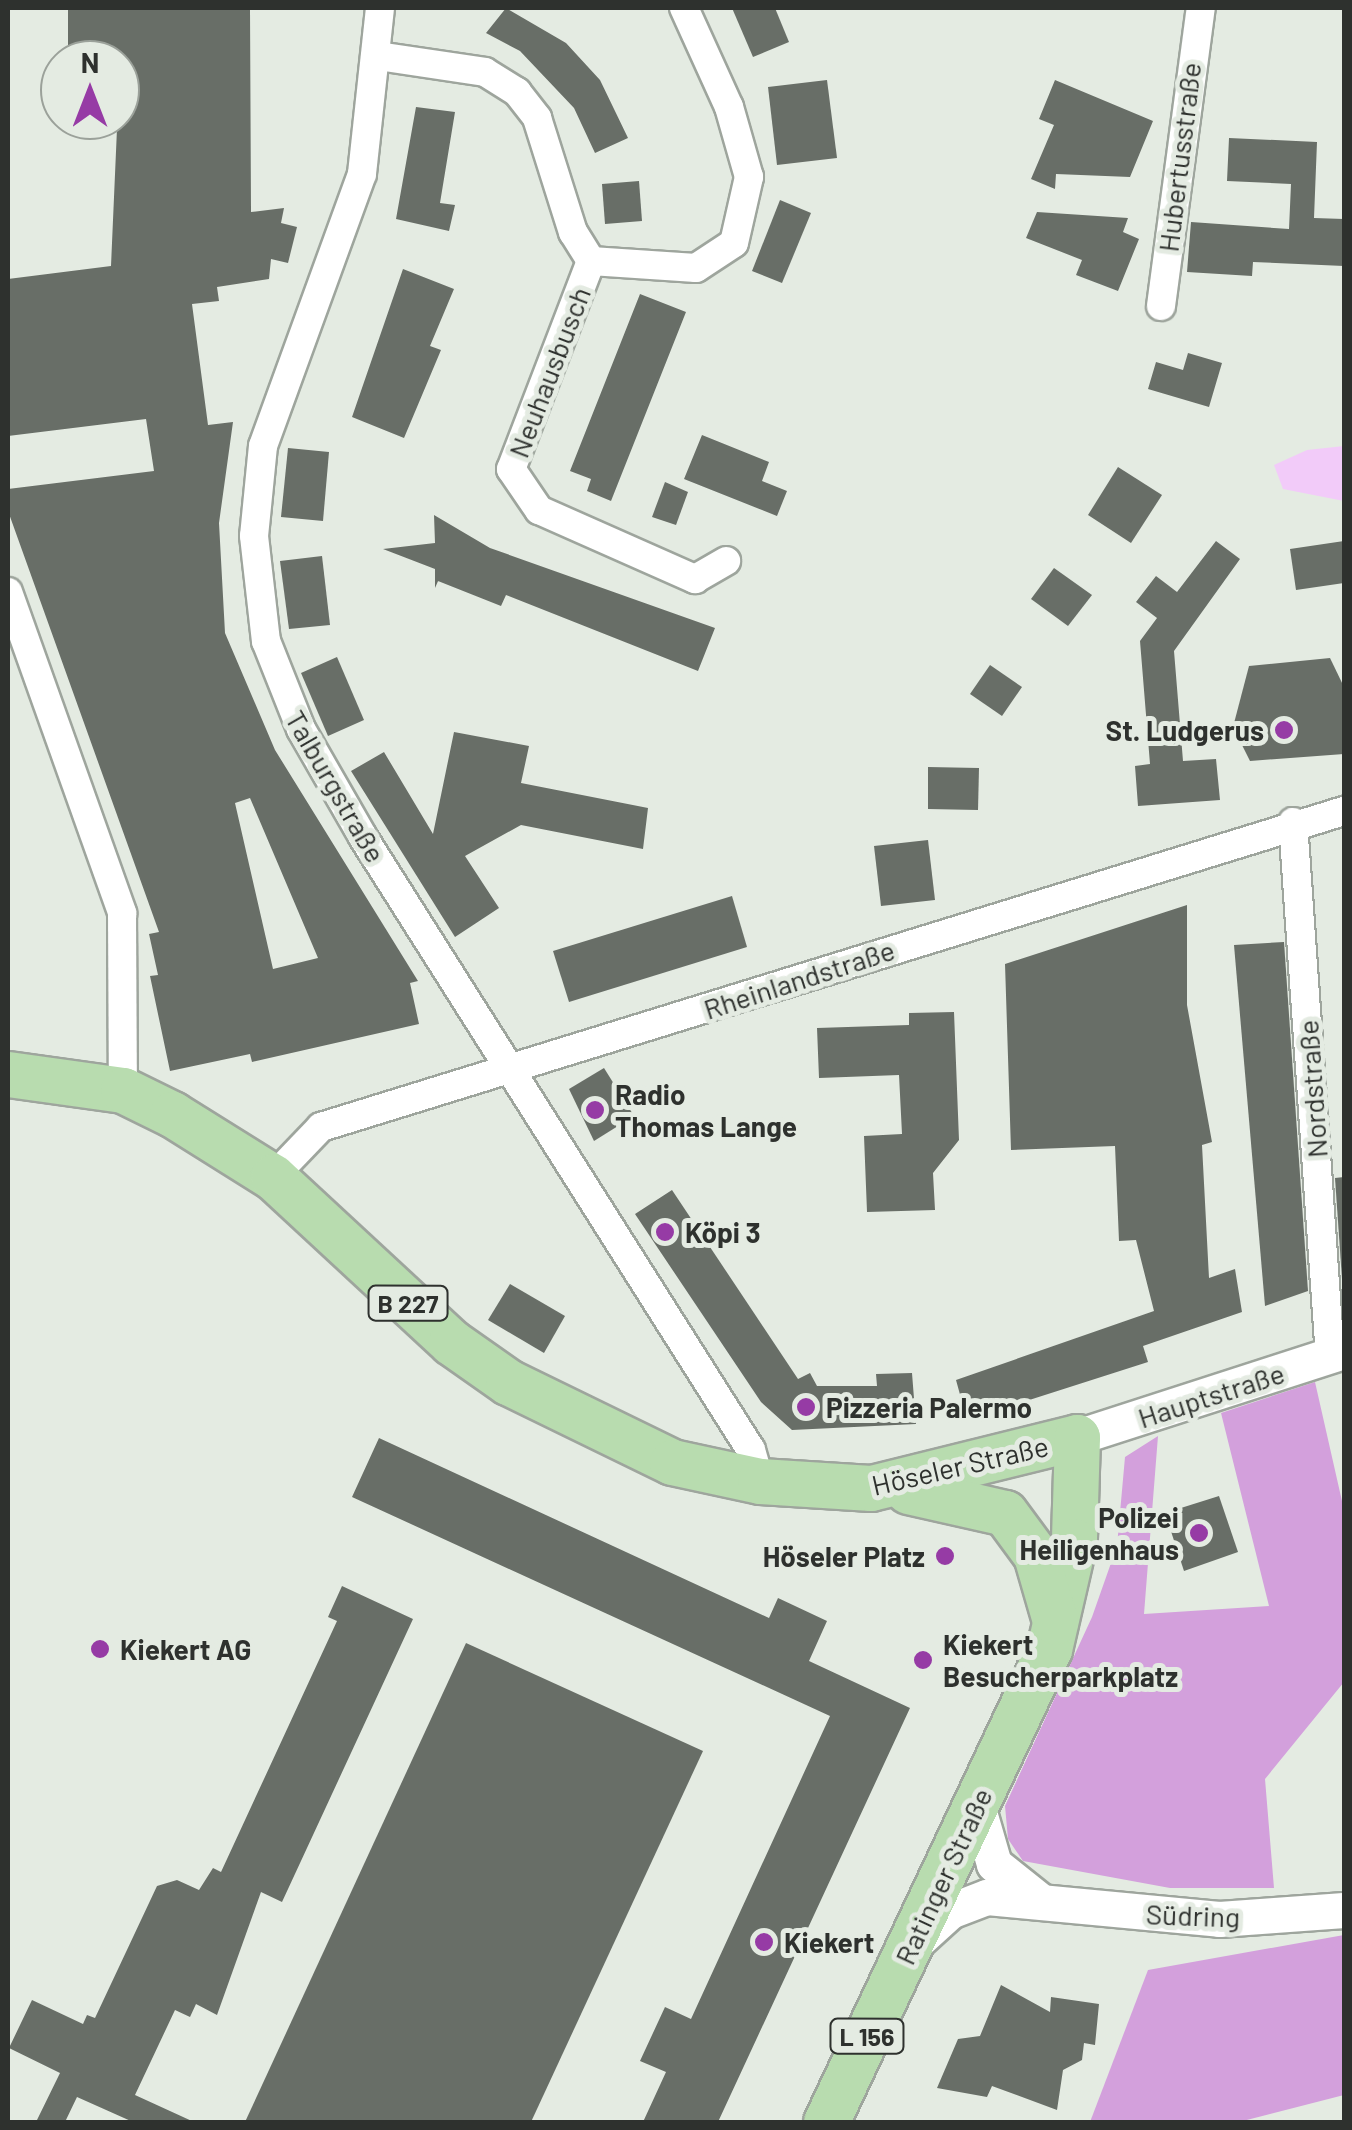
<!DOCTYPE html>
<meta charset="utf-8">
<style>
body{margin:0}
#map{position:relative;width:1352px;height:2130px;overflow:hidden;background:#e4ebe2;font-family:Barlow,sans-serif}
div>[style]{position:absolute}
.green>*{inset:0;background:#f2cbf9}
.forest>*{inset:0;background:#d3a0dc}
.building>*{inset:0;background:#686e67}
.roads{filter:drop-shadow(2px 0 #9ea59d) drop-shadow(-2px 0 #9ea59d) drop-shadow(0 2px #9ea59d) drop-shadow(0 -2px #9ea59d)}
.minor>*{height:28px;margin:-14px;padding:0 14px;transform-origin:14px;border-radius:14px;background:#fff}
.tertiary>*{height:35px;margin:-17.5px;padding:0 17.5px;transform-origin:17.5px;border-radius:17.5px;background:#fff}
.primary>*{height:45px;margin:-22.5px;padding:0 22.5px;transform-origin:22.5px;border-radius:22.5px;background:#b8dcaf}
.dots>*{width:28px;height:28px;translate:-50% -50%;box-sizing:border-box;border:5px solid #e4ebe2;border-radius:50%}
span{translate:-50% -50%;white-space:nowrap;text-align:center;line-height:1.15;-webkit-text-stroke:10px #e4ebe2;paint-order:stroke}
.shield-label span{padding:2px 8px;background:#e4ebe2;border:2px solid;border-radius:8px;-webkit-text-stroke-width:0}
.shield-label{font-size:25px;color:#2e312e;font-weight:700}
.street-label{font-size:28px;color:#2e312e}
.poi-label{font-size:28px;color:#2e312e;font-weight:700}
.right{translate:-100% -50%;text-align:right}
.left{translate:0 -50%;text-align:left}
.frame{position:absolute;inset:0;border:10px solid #2e312e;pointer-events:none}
.north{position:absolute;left:40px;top:40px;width:100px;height:100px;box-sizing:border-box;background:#e4ebe2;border:2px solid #9ba19a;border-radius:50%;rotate:0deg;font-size:28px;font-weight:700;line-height:40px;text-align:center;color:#2e312e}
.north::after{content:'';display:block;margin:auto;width:35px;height:45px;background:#963ba5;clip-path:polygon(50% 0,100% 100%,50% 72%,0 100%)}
</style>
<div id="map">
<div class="green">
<div style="clip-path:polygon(1344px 446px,1344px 501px,1283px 489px,1274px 465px,1307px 450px)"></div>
</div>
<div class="forest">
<div style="clip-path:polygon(1315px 1382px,1344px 1510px,1344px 1682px,1265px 1779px,1274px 1888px,1170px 1888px,1023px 1861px,1008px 1839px,1005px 1806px,1092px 1617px,1117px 1546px,1125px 1457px,1158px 1436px,1144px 1614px,1269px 1606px,1221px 1413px)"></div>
<div style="clip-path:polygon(1344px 1935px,1344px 2095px,1239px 2122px,1090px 2122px,1148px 1970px)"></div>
</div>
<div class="building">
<div style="clip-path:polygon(evenodd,68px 8px,250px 8px,251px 212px,284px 208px,281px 223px,297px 227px,288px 263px,271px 259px,269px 279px,217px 287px,219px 301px,192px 304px,208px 425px,233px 422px,219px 523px,225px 633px,275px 750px,418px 981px,410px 983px,419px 1024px,252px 1062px,250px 1054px,170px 1071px,150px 976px,158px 975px,149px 934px,159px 932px,8px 511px,8px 489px,154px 471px,146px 419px,8px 436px,8px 279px,111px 266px,120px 60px,111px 60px,111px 48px,68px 49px,68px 8px,250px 798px,318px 958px,273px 969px,235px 803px,250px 798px)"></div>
<div style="clip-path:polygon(506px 8px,566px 43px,600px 80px,628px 138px,595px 153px,574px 108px,520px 51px,486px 33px)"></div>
<div style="clip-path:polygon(732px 8px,775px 8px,789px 42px,753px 57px)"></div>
<div style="clip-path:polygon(827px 80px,837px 158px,777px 165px,768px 87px)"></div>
<div style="clip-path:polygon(1055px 80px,1153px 121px,1130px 177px,1056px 174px,1055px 189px,1031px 179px,1054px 125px,1039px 119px)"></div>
<div style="clip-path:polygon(416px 107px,455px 112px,440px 203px,455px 205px,449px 231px,396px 219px)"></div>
<div style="clip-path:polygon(1229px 138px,1317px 142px,1314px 218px,1344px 219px,1344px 266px,1253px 262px,1252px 276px,1187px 272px,1191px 222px,1289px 229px,1291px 184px,1227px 181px)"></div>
<div style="clip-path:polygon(639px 181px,642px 221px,605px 224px,602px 184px)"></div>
<div style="clip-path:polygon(780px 200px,811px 213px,782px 283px,752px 271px)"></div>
<div style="clip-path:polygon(1037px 212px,1128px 218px,1123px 232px,1139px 239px,1118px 291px,1076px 275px,1082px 260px,1026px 238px)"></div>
<div style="clip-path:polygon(403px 269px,454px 289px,430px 346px,441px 350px,404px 438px,352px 417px)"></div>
<div style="clip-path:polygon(640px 294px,686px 312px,611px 501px,587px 491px,591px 479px,570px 471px)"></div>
<div style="clip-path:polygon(1188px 353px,1222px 363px,1209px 407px,1148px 389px,1156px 362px,1183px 370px)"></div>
<div style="clip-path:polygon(702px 435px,769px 462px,762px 481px,787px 491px,777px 516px,684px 479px)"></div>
<div style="clip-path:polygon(288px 448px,329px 452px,323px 521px,281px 517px)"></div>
<div style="clip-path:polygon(1118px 467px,1162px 495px,1131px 543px,1088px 515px)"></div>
<div style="clip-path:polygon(665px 482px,688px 492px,676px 525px,652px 517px)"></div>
<div style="clip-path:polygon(434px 515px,490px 548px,715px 628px,698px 671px,506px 595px,501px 606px,438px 581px,442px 572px,435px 588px,435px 569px,383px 549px,435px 543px)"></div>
<div style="clip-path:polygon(1216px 541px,1240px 559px,1174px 651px,1183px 761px,1216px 759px,1220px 800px,1138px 806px,1135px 766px,1150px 764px,1140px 641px,1157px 618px,1136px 602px,1156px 576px,1177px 592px)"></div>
<div style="clip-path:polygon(1344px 541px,1344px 583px,1296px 590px,1290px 549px)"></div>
<div style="clip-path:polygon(322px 556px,330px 625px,289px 629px,280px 561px)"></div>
<div style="clip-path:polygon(1054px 568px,1092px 595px,1068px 626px,1031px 599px)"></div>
<div style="clip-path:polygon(337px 657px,364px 720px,328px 736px,301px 673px)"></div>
<div style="clip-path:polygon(1330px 658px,1344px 687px,1344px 754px,1250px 761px,1233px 727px,1249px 666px)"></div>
<div style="clip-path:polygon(990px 665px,1022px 687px,1002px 716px,970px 694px)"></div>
<div style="clip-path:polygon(454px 732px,529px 746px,521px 783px,648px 808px,643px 849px,521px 825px,465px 856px,499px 908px,455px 937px,351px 771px,384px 752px,433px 834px)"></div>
<div style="clip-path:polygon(928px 767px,979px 768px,978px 810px,928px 809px)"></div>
<div style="clip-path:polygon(928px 840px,935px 900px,881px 906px,874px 846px)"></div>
<div style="clip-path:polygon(732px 896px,747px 947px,569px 1002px,553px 951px)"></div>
<div style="clip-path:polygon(1187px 905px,1187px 1005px,1212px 1142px,1202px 1145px,1209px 1278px,1235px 1269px,1242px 1312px,1143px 1346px,1148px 1362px,967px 1420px,956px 1380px,1154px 1311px,1136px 1240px,1119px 1241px,1115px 1146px,1011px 1150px,1005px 964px)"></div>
<div style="clip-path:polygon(1284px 942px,1308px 1291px,1265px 1306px,1234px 945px)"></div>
<div style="clip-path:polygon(954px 1012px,959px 1140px,933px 1173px,935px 1210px,867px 1212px,864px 1136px,902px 1134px,899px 1075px,819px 1078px,817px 1028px,909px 1025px,909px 1013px)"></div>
<div style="clip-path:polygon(604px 1068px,634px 1116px,594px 1141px,569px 1089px)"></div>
<div style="clip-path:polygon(1344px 1177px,1344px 1278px,1342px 1279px,1335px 1178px)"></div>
<div style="clip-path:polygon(672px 1190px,798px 1379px,810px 1373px,817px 1386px,877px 1386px,876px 1374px,912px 1373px,916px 1424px,792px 1430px,761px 1402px,635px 1214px)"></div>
<div style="clip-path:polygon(510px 1284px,565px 1316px,544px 1353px,488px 1320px)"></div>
<div style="clip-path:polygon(379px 1438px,769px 1618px,778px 1598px,827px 1621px,809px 1661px,910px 1708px,718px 2122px,643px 2122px,666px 2072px,640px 2061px,665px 2007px,691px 2019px,830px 1716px,352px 1497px)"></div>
<div style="clip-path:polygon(1219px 1496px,1238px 1552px,1184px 1571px,1165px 1513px)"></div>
<div style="clip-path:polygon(342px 1586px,413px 1619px,282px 1902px,261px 1892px,217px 2015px,196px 2004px,190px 2017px,175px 2010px,135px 2095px,194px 2122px,133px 2122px,77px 2097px,65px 2122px,36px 2122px,60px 2073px,9px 2048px,32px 2000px,83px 2024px,87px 2015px,95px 2018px,157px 1886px,177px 1880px,199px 1890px,213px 1868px,221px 1872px,337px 1621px,328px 1617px)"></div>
<div style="clip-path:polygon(466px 1643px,703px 1751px,531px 2122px,245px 2122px)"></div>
<div style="clip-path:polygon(1001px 1985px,1050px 2012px,1051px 1997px,1099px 2004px,1095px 2045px,1084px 2043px,1082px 2060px,1063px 2070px,1057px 2110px,992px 2086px,987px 2097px,937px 2088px,958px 2039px,980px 2036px)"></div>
</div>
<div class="roads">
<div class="minor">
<div style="left:380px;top:8px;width:167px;rotate:96.2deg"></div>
<div style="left:362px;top:174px;width:289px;rotate:110deg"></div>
<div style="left:263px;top:446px;width:90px;rotate:95.7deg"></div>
<div style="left:254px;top:536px;width:106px;rotate:83.5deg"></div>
<div style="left:266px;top:641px;width:95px;rotate:68.3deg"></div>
<div style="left:301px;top:729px;width:125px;rotate:60.1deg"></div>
<div style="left:363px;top:837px;width:725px;rotate:57.67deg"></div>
<div style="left:751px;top:1450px;width:32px;rotate:74deg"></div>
<div style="left:378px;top:56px;width:108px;rotate:8.5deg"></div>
<div style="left:485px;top:72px;width:38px;rotate:32deg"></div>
<div style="left:517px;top:92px;width:33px;rotate:52deg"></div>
<div style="left:537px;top:118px;width:120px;rotate:72.5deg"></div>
<div style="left:573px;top:232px;width:34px;rotate:58deg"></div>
<div style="left:591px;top:261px;width:105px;rotate:3.8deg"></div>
<div style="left:696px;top:268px;width:45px;rotate:-33.3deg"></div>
<div style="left:734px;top:243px;width:68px;rotate:-77.2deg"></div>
<div style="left:749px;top:177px;width:73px;rotate:-105.9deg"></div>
<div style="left:729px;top:107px;width:109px;rotate:-114.4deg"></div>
<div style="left:591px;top:261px;width:223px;rotate:111deg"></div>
<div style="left:511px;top:469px;width:50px;rotate:55.7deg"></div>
<div style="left:539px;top:510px;width:171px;rotate:23.9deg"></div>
<div style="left:695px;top:579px;width:36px;rotate:-30deg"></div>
<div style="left:1161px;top:306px;width:301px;rotate:-82.4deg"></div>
<div style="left:8px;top:592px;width:341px;rotate:70.4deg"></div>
<div style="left:122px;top:913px;width:177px;rotate:89.7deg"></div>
<div style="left:1293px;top:822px;width:535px;rotate:86.04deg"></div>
<div style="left:273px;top:1177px;width:69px;rotate:-46.2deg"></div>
<div style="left:321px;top:1127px;width:1071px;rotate:-17.17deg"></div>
</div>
<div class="tertiary">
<div style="left:1077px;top:1437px;width:281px;rotate:-17.9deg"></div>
<div style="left:977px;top:1805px;width:61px;rotate:73.9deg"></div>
<div style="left:994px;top:1864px;width:56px;rotate:38.5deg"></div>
<div style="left:917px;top:1941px;width:45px;rotate:-42.3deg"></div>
<div style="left:950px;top:1911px;width:40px;rotate:-21deg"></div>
<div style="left:987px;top:1897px;width:233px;rotate:5.4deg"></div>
<div style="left:1219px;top:1919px;width:125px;rotate:-4.1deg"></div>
</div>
<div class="primary">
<div style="left:8px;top:1074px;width:116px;rotate:7.9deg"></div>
<div style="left:123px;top:1090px;width:55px;rotate:26.1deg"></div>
<div style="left:172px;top:1114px;width:119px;rotate:32deg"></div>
<div style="left:273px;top:1177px;width:243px;rotate:42.8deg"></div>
<div style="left:451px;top:1342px;width:70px;rotate:35.1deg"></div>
<div style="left:508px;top:1382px;width:182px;rotate:26deg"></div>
<div style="left:672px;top:1462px;width:90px;rotate:12.2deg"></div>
<div style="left:760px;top:1481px;width:111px;rotate:3.6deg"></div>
<div style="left:871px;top:1488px;width:212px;rotate:-13.9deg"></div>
<div style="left:1077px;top:1437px;width:104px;rotate:91.7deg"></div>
<div style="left:1074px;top:1541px;width:111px;rotate:103deg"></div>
<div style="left:1049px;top:1649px;width:523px;rotate:115.24deg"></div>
<div style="left:908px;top:1491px;width:99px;rotate:12.8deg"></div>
<div style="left:1005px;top:1513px;width:52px;rotate:53.6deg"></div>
<div style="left:1036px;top:1555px;width:69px;rotate:73.9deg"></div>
</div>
</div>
<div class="dots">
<div style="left:1284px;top:730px;background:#963ba5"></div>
<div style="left:595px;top:1110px;background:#963ba5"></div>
<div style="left:665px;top:1232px;background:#963ba5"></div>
<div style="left:806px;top:1407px;background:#963ba5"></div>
<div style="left:1199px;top:1533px;background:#963ba5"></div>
<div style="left:945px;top:1556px;background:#963ba5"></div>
<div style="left:100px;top:1649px;background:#963ba5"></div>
<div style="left:923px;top:1660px;background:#963ba5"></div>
<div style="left:764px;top:1942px;background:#963ba5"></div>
</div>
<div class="shield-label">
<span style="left:408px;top:1303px">B 227</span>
<span style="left:867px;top:2036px">L 156</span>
</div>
<div class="street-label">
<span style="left:1179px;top:157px;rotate:-83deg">Hubertusstraße</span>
<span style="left:549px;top:372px;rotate:-69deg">Neuhausbusch</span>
<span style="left:336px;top:786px;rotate:60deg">Talburgstraße</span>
<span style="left:799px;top:979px;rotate:-18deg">Rheinlandstraße</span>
<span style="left:1312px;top:1089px;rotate:-94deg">Nordstraße</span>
<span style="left:1211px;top:1395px;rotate:-18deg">Hauptstraße</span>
<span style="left:960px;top:1465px;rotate:-13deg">Höseler Straße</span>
<span style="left:943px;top:1876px;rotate:-65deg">Ratinger Straße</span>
<span style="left:1193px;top:1915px;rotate:2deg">Südring</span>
</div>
<div class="poi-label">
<span class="right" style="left:1264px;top:730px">St. Ludgerus</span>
<span class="left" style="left:615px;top:1110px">Radio<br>Thomas Lange</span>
<span class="left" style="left:685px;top:1232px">Köpi 3</span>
<span class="left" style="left:826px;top:1407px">Pizzeria Palermo</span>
<span class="right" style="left:1179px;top:1533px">Polizei<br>Heiligenhaus</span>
<span class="right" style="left:925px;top:1556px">Höseler Platz</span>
<span class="left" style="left:943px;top:1660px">Kiekert<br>Besucherparkplatz</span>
<span class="left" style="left:120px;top:1649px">Kiekert AG</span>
<span class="left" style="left:784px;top:1942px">Kiekert</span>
</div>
<div class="frame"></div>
<div class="north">N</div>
</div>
